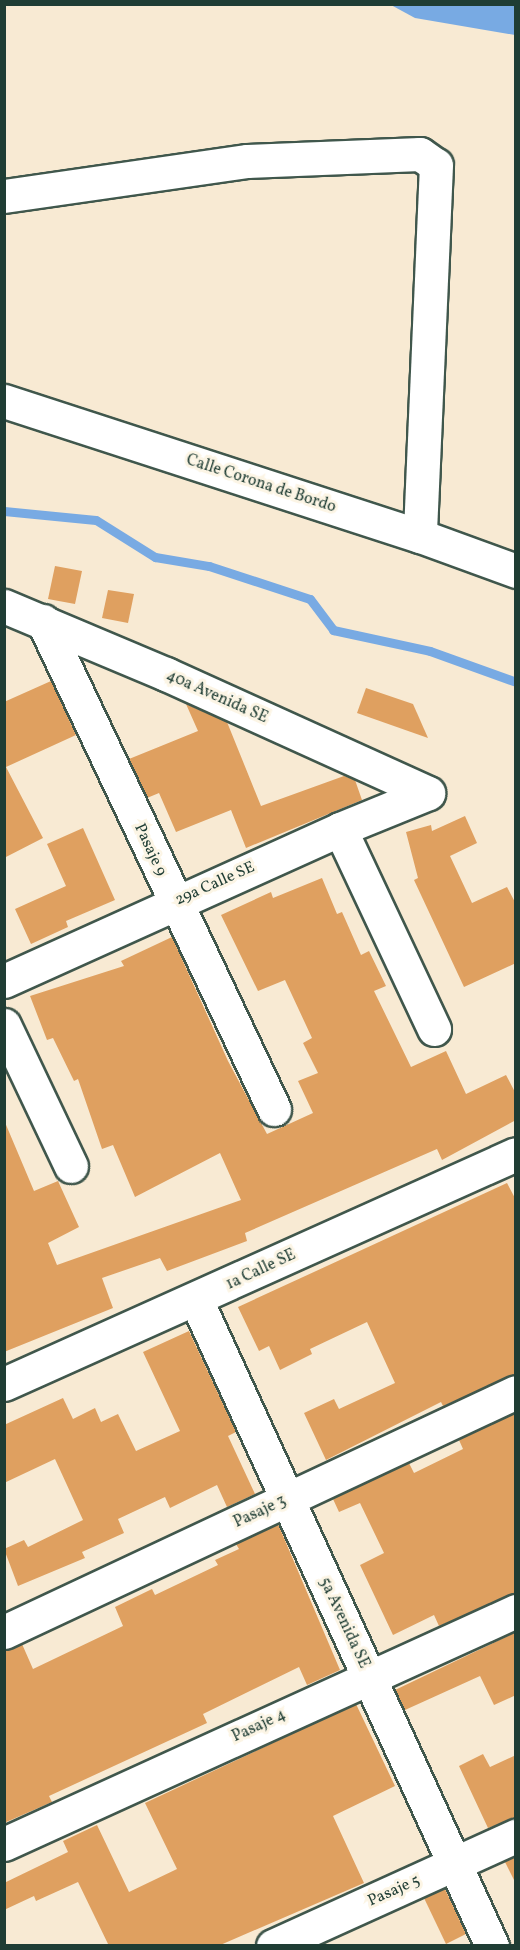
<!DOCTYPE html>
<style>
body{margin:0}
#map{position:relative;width:520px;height:1950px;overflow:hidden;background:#f8ead3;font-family:Vollkorn,serif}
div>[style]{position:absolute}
.water>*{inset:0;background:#78aae3}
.stream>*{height:9px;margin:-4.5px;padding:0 4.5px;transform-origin:4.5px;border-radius:4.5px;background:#78aae3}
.building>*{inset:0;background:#dfa060}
.roads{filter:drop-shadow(2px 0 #40574c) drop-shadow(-2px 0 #40574c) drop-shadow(0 2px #40574c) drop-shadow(0 -2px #40574c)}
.minor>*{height:33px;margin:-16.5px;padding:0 16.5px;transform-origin:16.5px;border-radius:16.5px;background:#fff}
span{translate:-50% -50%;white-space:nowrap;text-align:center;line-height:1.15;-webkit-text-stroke:6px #fcf5e5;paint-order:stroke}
.street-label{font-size:16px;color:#1f3d34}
.frame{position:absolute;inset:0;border:6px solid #1f3d34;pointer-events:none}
</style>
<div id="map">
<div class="water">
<div style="clip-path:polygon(391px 5px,515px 5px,515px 35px,415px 18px)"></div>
</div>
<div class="stream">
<div style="left:4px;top:511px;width:92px;rotate:5.6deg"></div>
<div style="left:96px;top:520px;width:70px;rotate:32.1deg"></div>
<div style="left:155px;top:557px;width:55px;rotate:9.5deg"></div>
<div style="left:209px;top:566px;width:106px;rotate:18.1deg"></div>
<div style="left:310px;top:599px;width:39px;rotate:53deg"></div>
<div style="left:333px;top:630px;width:99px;rotate:12.2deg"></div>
<div style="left:430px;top:651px;width:91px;rotate:19.8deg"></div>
</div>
<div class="building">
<div style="clip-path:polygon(55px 566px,82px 571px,75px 604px,48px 599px)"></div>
<div style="clip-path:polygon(108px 590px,134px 594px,128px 623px,102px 618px)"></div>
<div style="clip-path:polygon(51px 681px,76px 735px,6px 767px,43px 838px,4px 858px,4px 702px)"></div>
<div style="clip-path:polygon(366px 688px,413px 704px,428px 738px,357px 713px)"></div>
<div style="clip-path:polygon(186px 704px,227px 722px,261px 806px,344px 776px,355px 780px,362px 800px,246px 848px,231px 810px,176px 832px,159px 793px,147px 798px,129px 759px,198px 731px)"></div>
<div style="clip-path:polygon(465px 816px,477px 843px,450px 856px,472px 903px,507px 887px,516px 904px,516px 963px,464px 987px,414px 880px,418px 878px,406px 832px,431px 825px,432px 831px)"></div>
<div style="clip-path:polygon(83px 828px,115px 900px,66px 921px,68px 927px,31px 944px,15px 909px,66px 886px,47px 844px)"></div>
<div style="clip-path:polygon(322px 878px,337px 914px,342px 912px,361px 955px,369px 951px,386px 986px,374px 991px,411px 1067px,446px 1051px,466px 1094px,506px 1075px,516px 1094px,516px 1120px,442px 1160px,437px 1149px,245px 1233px,247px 1241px,167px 1271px,160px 1258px,102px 1278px,113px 1308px,4px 1352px,4px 1120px,34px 1191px,58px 1181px,79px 1227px,48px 1243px,57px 1265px,241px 1200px,220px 1153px,135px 1197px,113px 1145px,102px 1149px,78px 1079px,74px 1081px,53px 1038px,47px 1040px,30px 996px,124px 966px,121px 961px,172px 937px,228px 1061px,267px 1134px,313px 1113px,298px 1081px,318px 1073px,303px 1043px,312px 1038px,285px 980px,258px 991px,221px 915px,271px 892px,273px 898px)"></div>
<div style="clip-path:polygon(507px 1183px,516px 1200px,516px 1374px,443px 1406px,441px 1402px,326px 1460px,304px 1413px,334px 1399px,339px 1409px,395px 1383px,367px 1322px,310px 1349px,312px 1354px,280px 1370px,269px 1346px,259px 1351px,238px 1307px)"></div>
<div style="clip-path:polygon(189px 1331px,236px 1432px,228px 1436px,255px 1494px,227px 1507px,217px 1485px,170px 1508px,165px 1497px,118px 1519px,124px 1533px,82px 1552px,85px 1558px,18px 1586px,4px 1549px,24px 1540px,28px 1547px,83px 1520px,55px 1459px,4px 1483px,4px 1425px,63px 1398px,73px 1419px,95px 1408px,101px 1422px,118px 1414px,136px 1451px,180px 1431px,143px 1352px)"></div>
<div style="clip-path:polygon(516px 1413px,516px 1593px,439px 1626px,434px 1615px,393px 1635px,360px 1565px,384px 1553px,360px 1503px,339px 1512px,333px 1499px,409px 1463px,414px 1473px,463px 1449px,459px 1440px)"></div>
<div style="clip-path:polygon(278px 1524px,340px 1670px,307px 1685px,299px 1667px,203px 1714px,207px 1723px,49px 1796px,52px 1802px,4px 1823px,4px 1650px,22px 1644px,33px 1669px,123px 1626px,115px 1607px,152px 1589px,155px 1595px,218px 1565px,215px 1560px,239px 1549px,236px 1544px)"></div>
<div style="clip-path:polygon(516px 1632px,516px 1695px,494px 1705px,480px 1676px,405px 1710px,395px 1690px)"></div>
<div style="clip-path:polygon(356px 1704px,395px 1786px,333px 1816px,364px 1883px,218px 1946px,109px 1946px,78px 1882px,36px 1901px,34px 1896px,4px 1910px,4px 1883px,68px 1852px,63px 1841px,97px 1825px,129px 1892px,177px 1869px,145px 1803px)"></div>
<div style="clip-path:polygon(483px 1754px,490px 1767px,516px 1755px,516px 1818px,488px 1828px,459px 1766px)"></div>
<div style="clip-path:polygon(516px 1857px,516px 1884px,505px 1862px)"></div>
<div style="clip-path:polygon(445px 1889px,466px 1934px,446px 1944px,424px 1898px)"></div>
</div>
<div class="roads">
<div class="minor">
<div style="left:4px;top:196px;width:246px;rotate:-8.2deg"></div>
<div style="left:247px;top:161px;width:173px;rotate:-2.3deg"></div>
<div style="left:420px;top:154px;width:19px;rotate:35deg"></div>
<div style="left:436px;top:165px;width:371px;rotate:92.5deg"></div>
<div style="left:4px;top:401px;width:437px;rotate:18deg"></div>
<div style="left:420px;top:536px;width:102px;rotate:20deg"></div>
<div style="left:4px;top:606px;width:176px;rotate:22.8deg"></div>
<div style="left:166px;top:674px;width:288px;rotate:24.4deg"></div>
<div style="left:43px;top:621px;width:540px;rotate:64.67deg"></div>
<div style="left:340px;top:829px;width:221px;rotate:64.8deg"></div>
<div style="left:4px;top:981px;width:369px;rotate:-24.3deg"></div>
<div style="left:340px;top:829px;width:95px;rotate:-22.2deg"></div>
<div style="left:4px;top:1025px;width:156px;rotate:64.6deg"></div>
<div style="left:196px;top:1300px;width:711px;rotate:65.38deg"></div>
<div style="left:4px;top:1384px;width:561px;rotate:-24.19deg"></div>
<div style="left:4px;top:1632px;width:565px;rotate:-25.11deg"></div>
<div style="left:4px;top:1844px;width:563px;rotate:-24.47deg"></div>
<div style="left:273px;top:1946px;width:267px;rotate:-24.4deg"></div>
</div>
</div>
<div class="street-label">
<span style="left:261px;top:484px;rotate:18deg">Calle Corona de Bordo</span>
<span style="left:217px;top:697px;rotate:24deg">40a Avenida SE</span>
<span style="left:150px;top:850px;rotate:65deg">Pasaje 9</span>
<span style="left:215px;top:884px;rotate:-24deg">29a Calle SE</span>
<span style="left:261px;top:1270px;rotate:-25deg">1a Calle SE</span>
<span style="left:260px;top:1512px;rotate:-25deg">Pasaje 3</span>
<span style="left:344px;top:1623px;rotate:65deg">5a Avenida SE</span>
<span style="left:259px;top:1726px;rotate:-25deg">Pasaje 4</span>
<span style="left:394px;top:1891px;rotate:-24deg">Pasaje 5</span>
</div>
<div class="frame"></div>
</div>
